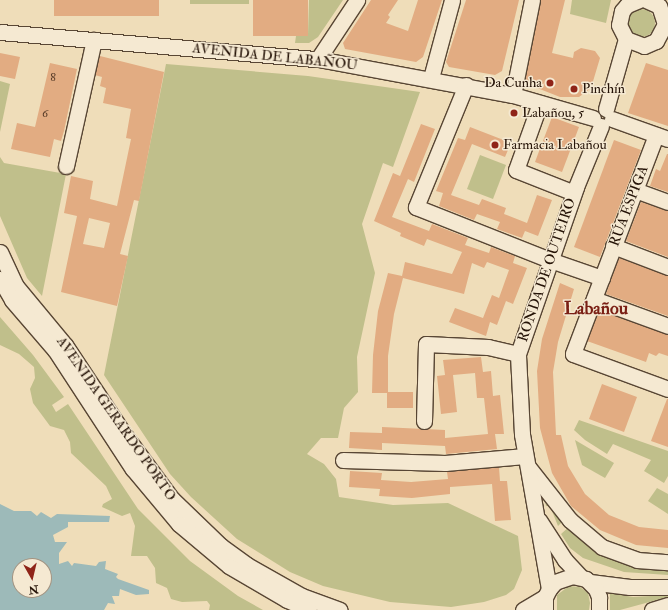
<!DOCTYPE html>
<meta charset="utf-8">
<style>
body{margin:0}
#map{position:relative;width:668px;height:610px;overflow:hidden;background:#efddb9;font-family:"IM FELL Double Pica",serif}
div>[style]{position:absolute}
.green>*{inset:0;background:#c0bf8b}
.round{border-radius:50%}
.water>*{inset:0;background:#9dbab9}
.building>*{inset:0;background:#e2ac82}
.roads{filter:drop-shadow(1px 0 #584634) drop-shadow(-1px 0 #584634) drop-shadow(0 1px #584634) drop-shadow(0 -1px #584634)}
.minor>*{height:15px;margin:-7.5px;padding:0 7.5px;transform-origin:7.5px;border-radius:7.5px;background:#f5e9d2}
.dots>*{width:11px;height:11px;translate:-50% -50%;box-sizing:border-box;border:2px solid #f5e9d2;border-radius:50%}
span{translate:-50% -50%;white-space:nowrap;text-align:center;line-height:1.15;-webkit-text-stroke:3px #f5e9d2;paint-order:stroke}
.number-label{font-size:12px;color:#543926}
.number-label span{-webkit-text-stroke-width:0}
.street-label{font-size:14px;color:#251307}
.poi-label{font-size:14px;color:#251307}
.right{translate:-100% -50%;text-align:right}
.left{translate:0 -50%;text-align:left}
.district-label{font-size:18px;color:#7a1f14;font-weight:700}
.north{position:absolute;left:12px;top:558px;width:40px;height:40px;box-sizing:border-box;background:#f5e9d2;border:1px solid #a29381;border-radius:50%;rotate:172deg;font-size:11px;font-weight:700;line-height:16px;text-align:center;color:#251307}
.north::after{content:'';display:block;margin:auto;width:14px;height:18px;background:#8f2418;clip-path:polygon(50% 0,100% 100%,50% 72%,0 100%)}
</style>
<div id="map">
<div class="green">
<div style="clip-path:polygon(190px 0,249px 0,249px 4px,190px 4px)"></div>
<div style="clip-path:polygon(309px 0,343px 0,318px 37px,309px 43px,295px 43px,296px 36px,308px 34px)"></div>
<div style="clip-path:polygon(572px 0,611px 0,606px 23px,570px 14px)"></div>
<div class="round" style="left:627px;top:9px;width:28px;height:28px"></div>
<div style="clip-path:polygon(166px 64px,308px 76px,420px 92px,393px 167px,383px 163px,362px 224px,375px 273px,357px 357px,358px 392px,344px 408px,338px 438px,321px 438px,307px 454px,324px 464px,336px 479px,339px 497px,393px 505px,448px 503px,518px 536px,522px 570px,514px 589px,506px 595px,484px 602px,451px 607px,390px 602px,323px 586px,290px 572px,237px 539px,191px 497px,170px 474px,104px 375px)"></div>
<div style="clip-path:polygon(0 81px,10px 84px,0 132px)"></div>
<div style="clip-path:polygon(480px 155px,506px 165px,493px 199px,467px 189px)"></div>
<div style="clip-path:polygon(0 157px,4px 163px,66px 174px,42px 296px,27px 278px,0 216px)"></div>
<div style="clip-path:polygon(0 317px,33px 355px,64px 397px,52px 405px,56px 412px,68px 404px,138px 509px,190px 561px,238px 596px,263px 610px,209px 610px,210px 605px,207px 601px,182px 602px,171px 599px,167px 588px,156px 583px,155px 568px,147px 556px,131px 556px,135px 526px,130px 513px,122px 516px,102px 507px,103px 504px,112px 499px,106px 486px,71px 453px,70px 442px,64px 430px,50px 426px,33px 403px,30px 389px,35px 378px,34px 367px,19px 354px,0 345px)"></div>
<div style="clip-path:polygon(579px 420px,668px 451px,668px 476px,664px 483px,644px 471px,651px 460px,613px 444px,607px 454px,585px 440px,574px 430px)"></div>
<div style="clip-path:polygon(575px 440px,614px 463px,605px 478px,582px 465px)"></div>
<div style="clip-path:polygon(657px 488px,668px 494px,668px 514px,648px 501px)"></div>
<div style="clip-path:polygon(543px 491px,565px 519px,558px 526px,550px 506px,546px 506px)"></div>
<div style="clip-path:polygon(571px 525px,592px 546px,668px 566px,668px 575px,624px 572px,583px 558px,570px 548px,561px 534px)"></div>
<div style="clip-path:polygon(569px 586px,580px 587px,588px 593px,590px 603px,589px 610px,557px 610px,557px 595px)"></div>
<div style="clip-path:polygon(610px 593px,633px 597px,668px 595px,668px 597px,620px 610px,610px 610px)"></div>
</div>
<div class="water">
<div style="clip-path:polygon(evenodd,0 504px,14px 511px,31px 511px,37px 516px,41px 512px,51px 518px,57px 514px,110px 516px,109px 522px,68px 522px,68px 527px,53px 535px,55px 542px,67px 542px,59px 553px,59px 564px,68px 561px,72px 566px,74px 563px,96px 566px,99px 562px,106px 561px,105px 569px,118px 574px,116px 577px,118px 579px,149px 590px,149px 594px,136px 595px,120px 589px,119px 596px,112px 596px,115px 604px,108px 603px,104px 610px,0 610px,0 504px,20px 566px,44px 566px,44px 590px,20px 590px,20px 566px)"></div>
</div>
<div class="building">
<div style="clip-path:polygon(54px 0,159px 0,159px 16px,54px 16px)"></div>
<div style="clip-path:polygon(253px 0,308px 0,308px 36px,253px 36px)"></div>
<div style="clip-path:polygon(371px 0,398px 0,388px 15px,390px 17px,386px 23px,408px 31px,418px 0,442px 0,423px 57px,416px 62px,345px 49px,343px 43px)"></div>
<div style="clip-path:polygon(466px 0,519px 0,502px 71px,495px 75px,449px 67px,446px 62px)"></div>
<div style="clip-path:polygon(541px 0,565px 0,552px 53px,573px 58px,574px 52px,581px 48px,595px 51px,600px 58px,591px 88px,579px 97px,560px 97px,527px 84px,525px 80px)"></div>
<div style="clip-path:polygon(0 53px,20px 57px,15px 79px,0 76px)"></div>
<div style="clip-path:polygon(evenodd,100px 56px,164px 72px,139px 201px,134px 200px,120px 254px,128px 256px,117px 306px,61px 292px,77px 216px,64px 213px,71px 176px,93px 181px,90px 199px,117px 206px,131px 139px,126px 138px,131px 109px,103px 103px,106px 88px,100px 86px,102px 77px,95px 75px,100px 56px,89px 218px,110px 223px,104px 248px,83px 244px,89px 218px)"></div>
<div style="clip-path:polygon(50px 63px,77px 69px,64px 131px,61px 141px,54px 139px,50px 157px,11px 149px,17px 123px,35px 127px)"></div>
<div style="clip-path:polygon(646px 63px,668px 70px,668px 126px,628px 113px)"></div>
<div style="clip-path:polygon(552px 117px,579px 127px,562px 172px,535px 162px)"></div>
<div style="clip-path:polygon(421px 124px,435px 129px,414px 182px,408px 179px,392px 217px,429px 231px,432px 224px,468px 238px,465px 245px,489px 253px,491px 247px,515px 256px,513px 263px,527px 268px,513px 304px,506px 301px,497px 325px,490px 322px,486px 336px,449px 322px,455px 308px,483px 318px,492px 295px,499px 298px,509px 270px,487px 262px,484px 268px,472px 263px,464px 294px,403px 278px,394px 314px,388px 356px,388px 392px,413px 392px,413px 408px,387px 408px,387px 393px,372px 393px,373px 355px,378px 311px,388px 273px,402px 276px,405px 262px,452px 274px,462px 252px,427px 239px,424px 246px,400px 236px,401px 233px,374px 221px,393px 173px,400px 176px)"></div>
<div style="clip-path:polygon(470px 127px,511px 143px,505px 157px,472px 144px,451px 195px,479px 205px,482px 199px,506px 208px,504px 214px,527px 223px,537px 195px,552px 200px,538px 236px,525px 231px,522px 238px,497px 229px,500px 222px,477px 214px,474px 220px,439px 206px,443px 193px,436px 191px,458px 138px,465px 140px)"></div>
<div style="clip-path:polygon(614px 140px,641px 150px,600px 257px,574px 247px)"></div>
<div style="clip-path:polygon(667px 154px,668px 154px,668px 192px,650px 186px,656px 169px,660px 171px)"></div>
<div style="clip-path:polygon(641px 202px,668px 211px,668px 257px,626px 241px)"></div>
<div style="clip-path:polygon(619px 258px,668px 276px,668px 316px,606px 294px)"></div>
<div style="clip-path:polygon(560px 283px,574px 289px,558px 342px,553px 372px,556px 435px,561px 435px,568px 466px,585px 494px,609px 515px,639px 527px,668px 530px,668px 548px,636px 545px,600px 530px,571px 506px,552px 473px,540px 428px,537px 371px,542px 339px)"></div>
<div style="clip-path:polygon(599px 310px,668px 335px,668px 356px,659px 353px,656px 356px,649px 353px,646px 362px,587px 341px)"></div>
<div style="clip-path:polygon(481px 357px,483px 372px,491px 371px,493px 396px,500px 395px,504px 434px,495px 434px,497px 449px,446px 454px,445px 446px,382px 443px,382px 450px,349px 448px,350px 432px,382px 433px,382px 427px,445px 430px,445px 438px,488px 434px,484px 398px,477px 398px,475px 373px,453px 375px,457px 412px,441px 414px,437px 376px,445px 375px,443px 360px)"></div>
<div style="clip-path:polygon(602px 384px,637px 397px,624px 432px,589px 419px)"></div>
<div style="clip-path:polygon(667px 399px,668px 399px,668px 447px,651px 441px)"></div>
<div style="clip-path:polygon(499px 467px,500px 481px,507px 481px,511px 520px,495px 521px,492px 484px,450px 487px,450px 494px,412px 498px,379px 496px,380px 489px,349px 487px,350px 471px,382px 473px,381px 480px,411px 482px,448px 479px,447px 472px)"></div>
</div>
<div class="roads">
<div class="minor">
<div style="left:639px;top:0;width:13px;rotate:157deg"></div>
<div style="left:627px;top:5px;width:8px;rotate:130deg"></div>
<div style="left:622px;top:11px;width:14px;rotate:102deg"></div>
<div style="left:619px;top:25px;width:16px;rotate:63deg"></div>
<div style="left:626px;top:39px;width:19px;rotate:21deg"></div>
<div style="left:644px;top:46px;width:13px;rotate:-23deg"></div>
<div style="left:656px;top:41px;width:19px;rotate:-62deg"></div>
<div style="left:665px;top:24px;width:19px;rotate:-108deg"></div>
<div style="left:659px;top:6px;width:14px;rotate:-155deg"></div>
<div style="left:0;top:32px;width:319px;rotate:4.9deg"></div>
<div style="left:318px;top:59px;width:198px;rotate:10.5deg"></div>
<div style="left:513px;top:95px;width:83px;rotate:16deg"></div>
<div style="left:318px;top:59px;width:71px;rotate:-56.5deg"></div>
<div style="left:431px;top:78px;width:81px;rotate:-74.9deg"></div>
<div style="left:466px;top:85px;width:132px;rotate:112.3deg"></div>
<div style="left:416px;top:207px;width:144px;rotate:21.6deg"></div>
<div style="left:550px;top:260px;width:55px;rotate:19.1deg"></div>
<div style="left:513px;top:95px;width:97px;rotate:-78.7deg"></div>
<div style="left:540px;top:103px;width:71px;rotate:109.7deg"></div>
<div style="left:516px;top:170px;width:62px;rotate:21.6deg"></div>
<div style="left:606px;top:109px;width:73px;rotate:-74.1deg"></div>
<div style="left:612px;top:119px;width:59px;rotate:19.7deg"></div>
<div style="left:656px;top:135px;width:234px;rotate:110.8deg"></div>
<div style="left:573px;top:354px;width:101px;rotate:20.2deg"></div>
<div style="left:66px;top:166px;width:129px;rotate:-77.5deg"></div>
<div style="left:635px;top:190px;width:35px;rotate:20deg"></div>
<div style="left:613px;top:246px;width:59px;rotate:20.9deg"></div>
<div style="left:0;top:252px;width:38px;rotate:65deg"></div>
<div style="left:16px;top:286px;width:77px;rotate:50.3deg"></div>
<div style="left:65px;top:345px;width:107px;rotate:56.5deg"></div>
<div style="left:124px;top:434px;width:81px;rotate:53.6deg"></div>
<div style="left:172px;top:499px;width:68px;rotate:43.8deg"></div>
<div style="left:221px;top:546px;width:32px;rotate:36deg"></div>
<div style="left:247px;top:565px;width:63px;rotate:29.4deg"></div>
<div style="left:302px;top:596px;width:40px;rotate:20.2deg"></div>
<div style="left:0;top:279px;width:24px;rotate:60deg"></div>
<div style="left:12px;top:300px;width:66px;rotate:49.3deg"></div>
<div style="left:55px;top:350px;width:142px;rotate:56.8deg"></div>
<div style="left:133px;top:469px;width:72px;rotate:50.1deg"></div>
<div style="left:179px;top:524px;width:65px;rotate:40deg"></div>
<div style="left:229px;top:566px;width:67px;rotate:30.4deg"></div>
<div style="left:287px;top:600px;width:24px;rotate:24deg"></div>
<div style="left:594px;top:299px;width:79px;rotate:20deg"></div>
<div style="left:424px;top:421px;width:77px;rotate:-88.5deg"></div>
<div style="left:426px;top:344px;width:62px;rotate:2.8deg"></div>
<div style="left:488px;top:347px;width:31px;rotate:13deg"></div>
<div style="left:343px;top:460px;width:102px;rotate:1.7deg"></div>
<div style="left:445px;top:463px;width:80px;rotate:-5deg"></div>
<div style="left:529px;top:468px;width:66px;rotate:51.7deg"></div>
<div style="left:570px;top:520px;width:42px;rotate:40.2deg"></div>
<div style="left:602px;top:547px;width:37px;rotate:20deg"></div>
<div style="left:637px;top:560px;width:31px;rotate:4deg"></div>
<div style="left:539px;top:520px;width:48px;rotate:57deg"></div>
<div style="left:565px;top:560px;width:23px;rotate:47deg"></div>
<div style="left:590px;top:582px;width:40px;rotate:7.1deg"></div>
<div style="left:630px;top:587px;width:38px"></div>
<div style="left:549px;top:589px;width:157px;rotate:-99.9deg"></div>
<div style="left:522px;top:434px;width:80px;rotate:-92.9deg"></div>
<div style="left:518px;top:354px;width:177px;rotate:-70.8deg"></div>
<div style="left:576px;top:187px;width:66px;rotate:-67.7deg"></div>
<div style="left:523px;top:610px;width:26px;rotate:-31deg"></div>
<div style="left:545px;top:610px;width:13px;rotate:-90deg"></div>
<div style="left:545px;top:597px;width:9px;rotate:-63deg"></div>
<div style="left:549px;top:589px;width:9px;rotate:-49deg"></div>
<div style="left:555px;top:582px;width:18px;rotate:-19deg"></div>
<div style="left:572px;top:576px;width:14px;rotate:12deg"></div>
<div style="left:586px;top:579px;width:14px;rotate:45deg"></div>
<div style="left:596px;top:589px;width:9px;rotate:69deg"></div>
<div style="left:599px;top:597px;width:13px;rotate:90deg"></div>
<div style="left:652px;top:610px;width:17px;rotate:-17deg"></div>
</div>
</div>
<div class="dots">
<div style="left:550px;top:83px;background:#8f2418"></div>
<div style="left:574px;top:89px;background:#8f2418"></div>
<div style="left:514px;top:113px;background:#8f2418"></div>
<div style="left:495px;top:145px;background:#8f2418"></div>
</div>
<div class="number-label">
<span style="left:53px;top:78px">8</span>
<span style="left:45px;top:114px">6</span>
</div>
<div class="street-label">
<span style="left:275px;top:57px;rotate:6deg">AVENIDA DE LABAÑOU</span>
<span style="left:629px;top:206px;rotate:-69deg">RÚA ESPIGA</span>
<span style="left:547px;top:270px;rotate:-71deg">RONDA DE OUTEIRO</span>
<span style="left:116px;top:419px;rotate:55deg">AVENIDA GERARDO PORTO</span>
</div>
<div class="poi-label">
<span class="right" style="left:542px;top:83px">Da Cunha</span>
<span class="left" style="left:582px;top:89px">Pinchín</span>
<span class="left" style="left:522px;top:113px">Labañou, 5</span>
<span class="left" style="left:503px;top:145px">Farmacia Labañou</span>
</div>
<div class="district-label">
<span style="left:596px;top:309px">Labañou</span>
</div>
<div class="north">N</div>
</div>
